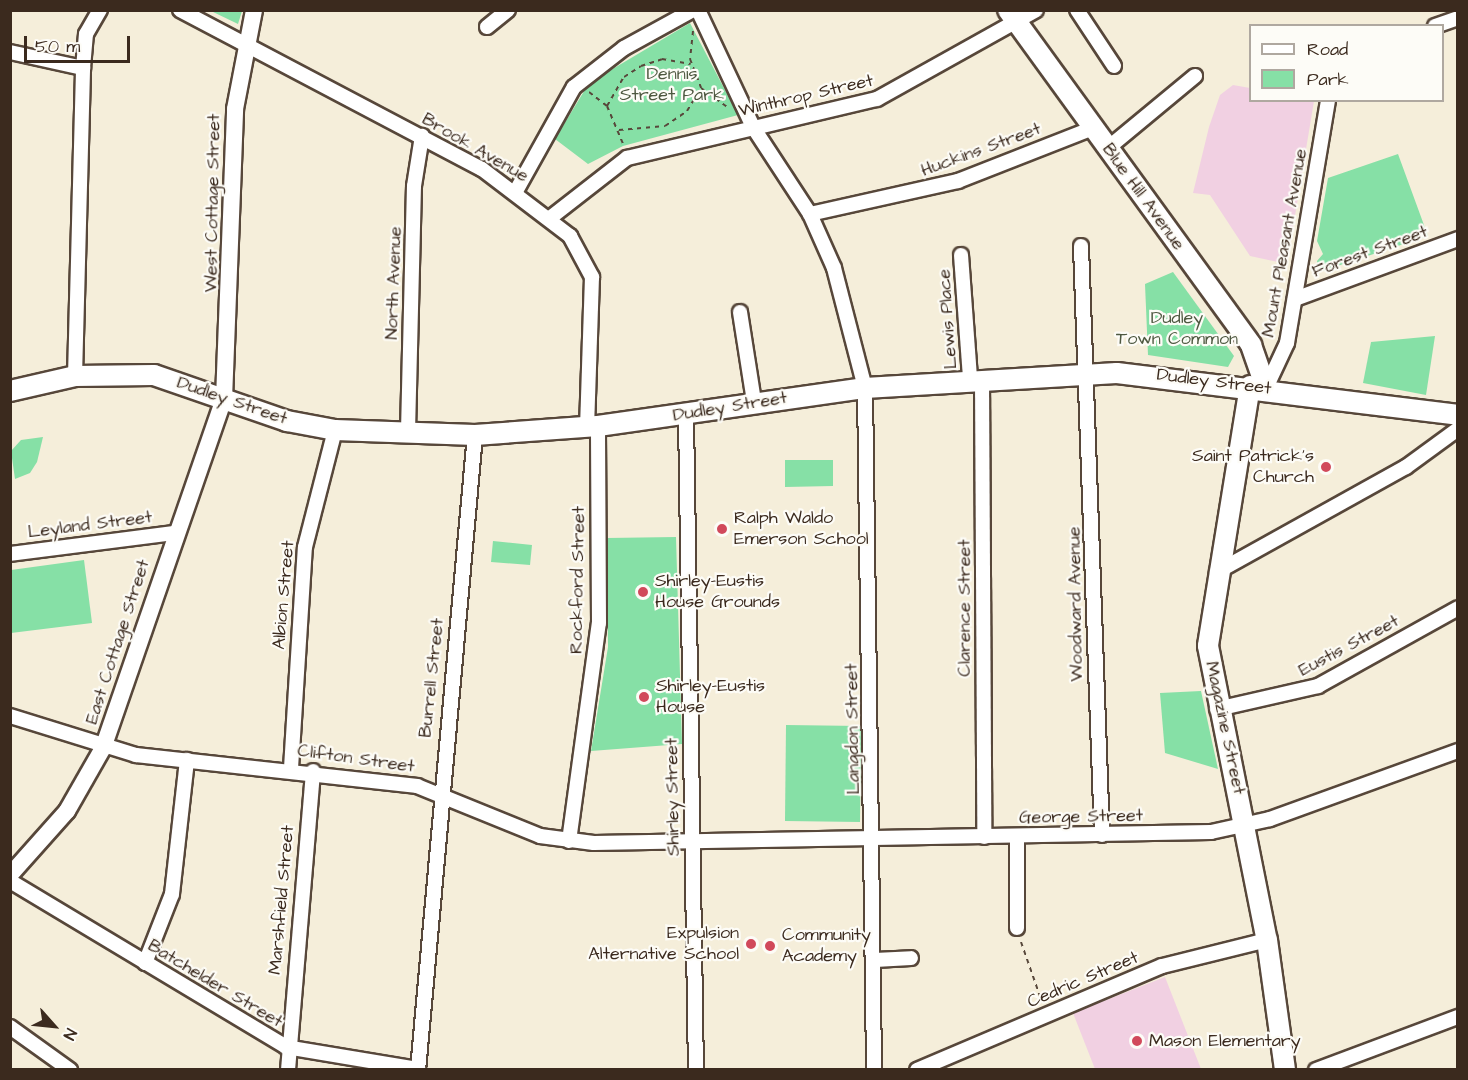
<!DOCTYPE html>
<meta charset="utf-8">
<style>
body{margin:0}
#map{position:relative;width:1468px;height:1080px;overflow:hidden;background:#f5eeda;font-family:"Architects Daughter",sans-serif}
div>[style]{position:absolute}
.built>*{inset:0;background:#f1d0e2}
.green>*{inset:0;background:#86e0a6}
.path>*{height:2px;margin-top:-1px;transform-origin:0;background:repeating-linear-gradient(90deg,#57473a 0 4.5px,transparent 0 9px)}
.roads{filter:drop-shadow(2px 0 #57473a) drop-shadow(-2px 0 #57473a) drop-shadow(0 2px #57473a) drop-shadow(0 -2px #57473a)}
.minor>*{height:14px;margin:-7px;padding:0 7px;transform-origin:7px;border-radius:7px;background:#fff}
.tertiary>*{height:16px;margin:-8px;padding:0 8px;transform-origin:8px;border-radius:8px;background:#fff}
.secondary>*{height:20px;margin:-10px;padding:0 10px;transform-origin:10px;border-radius:10px;background:#fff}
.dots>*{width:16px;height:16px;translate:-50% -50%;box-sizing:border-box;border:3px solid #fdfcf7;border-radius:50%}
span{translate:-50% -50%;white-space:nowrap;text-align:center;line-height:1.15;-webkit-text-stroke:4.5px #fdfcf7;paint-order:stroke}
.park-label{font-size:18px;color:#4e5840}
.street-label{font-size:18px;color:#3b2a1e}
.poi-label{font-size:18px;color:#3b2a1e}
.right{translate:-100% -50%;text-align:right}
.left{translate:0 -50%;text-align:left}
.frame{position:absolute;inset:0;border:12px solid #3b2a1e;pointer-events:none}
.legend{position:absolute;left:1249px;top:24px;width:195px;height:78px;box-sizing:border-box;background:#fdfcf7;border:2px solid #afa8a0;margin:0;padding:8px 10px;list-style:none;font-size:18px;color:#3b2a1e}
.legend li{display:flex;align-items:center;gap:12px;height:30px}
.legend b{width:30px;border:2px solid #afa8a0}
.north{position:absolute;left:24px;top:996px;width:60px;height:60px;-webkit-text-stroke:4px #fdfcf7;paint-order:stroke;rotate:117deg;font-size:16px;font-weight:700;line-height:24px;text-align:center;color:#3b2a1e}
.north::after{content:'';display:block;margin:auto;width:21px;height:27px;background:#3b2a1e;clip-path:polygon(50% 0,100% 100%,50% 72%,0 100%)}
.scale{position:absolute;left:24px;top:36px;width:106px;height:27px;box-sizing:border-box;border:3px solid #3b2a1e;border-top:0;padding-left:8px;font-size:18px;line-height:21px;white-space:nowrap;color:#3b2a1e;-webkit-text-stroke:4px #fdfcf7;paint-order:stroke}
</style>
<div id="map">
<div class="built">
<div style="clip-path:polygon(1233px 85px,1250px 88px,1250px 100px,1314px 101px,1287px 264px,1250px 256px,1210px 195px,1193px 193px,1209px 127px,1220px 95px)"></div>
<div style="clip-path:polygon(1165px 977px,1201px 1069px,1095px 1069px,1073px 1013px)"></div>
</div>
<div class="green">
<div style="clip-path:polygon(211px 11px,242px 11px,238px 24px)"></div>
<div style="clip-path:polygon(690px 23px,738px 115px,623px 146px,588px 164px,555px 139px,589px 83px)"></div>
<div style="clip-path:polygon(1398px 154px,1428px 236px,1319px 272px,1317px 261px,1323px 254px,1317px 241px,1328px 178px)"></div>
<div style="clip-path:polygon(1173px 272px,1234px 356px,1228px 367px,1148px 355px,1145px 284px)"></div>
<div style="clip-path:polygon(1435px 336px,1426px 395px,1363px 383px,1371px 342px)"></div>
<div style="clip-path:polygon(43px 437px,37px 462px,30px 473px,15px 479px,11px 451px,21px 440px)"></div>
<div style="clip-path:polygon(785px 460px,833px 460px,833px 486px,785px 487px)"></div>
<div style="clip-path:polygon(676px 537px,682px 744px,591px 751px,608px 647px,607px 538px)"></div>
<div style="clip-path:polygon(493px 541px,532px 545px,530px 565px,491px 562px)"></div>
<div style="clip-path:polygon(84px 560px,92px 623px,11px 633px,11px 570px)"></div>
<div style="clip-path:polygon(1201px 691px,1218px 769px,1165px 753px,1160px 693px)"></div>
<div style="clip-path:polygon(786px 725px,861px 726px,860px 822px,785px 821px)"></div>
</div>
<div class="path">
<div style="left:693px;top:31px;width:28px;rotate:96deg"></div>
<div style="left:690px;top:59px;width:31px;rotate:69deg"></div>
<div style="left:701px;top:88px;width:32px;rotate:36deg"></div>
<div style="left:589px;top:92px;width:23px;rotate:38deg"></div>
<div style="left:607px;top:106px;width:43px;rotate:67deg"></div>
<div style="left:607px;top:106px;width:34px;rotate:-60deg"></div>
<div style="left:624px;top:77px;width:20px;rotate:-33deg"></div>
<div style="left:641px;top:66px;width:22px;rotate:-18deg"></div>
<div style="left:662px;top:59px;width:29px;rotate:10deg"></div>
<div style="left:619px;top:130px;width:46px;rotate:-5deg"></div>
<div style="left:665px;top:126px;width:27px;rotate:-34deg"></div>
<div style="left:687px;top:111px;width:27px;rotate:-59deg"></div>
<div style="left:1021px;top:942px;width:64px;rotate:70.7deg"></div>
</div>
<div class="roads">
<div class="minor">
<div style="left:180px;top:10px;width:341px;rotate:27.8deg"></div>
<div style="left:482px;top:169px;width:111px;rotate:37.3deg"></div>
<div style="left:570px;top:236px;width:47px;rotate:61.8deg"></div>
<div style="left:592px;top:277px;width:150px;rotate:91.9deg"></div>
<div style="left:698px;top:10px;width:129px;rotate:64.8deg"></div>
<div style="left:753px;top:127px;width:104px;rotate:56.8deg"></div>
<div style="left:810px;top:214px;width:59px;rotate:66deg"></div>
<div style="left:834px;top:268px;width:124px;rotate:75.5deg"></div>
<div style="left:865px;top:388px;width:682px;rotate:89.24deg"></div>
<div style="left:1077px;top:10px;width:67px;rotate:56.5deg"></div>
<div style="left:1435px;top:26px;width:24px;rotate:-19deg"></div>
<div style="left:487px;top:27px;width:27px;rotate:-39deg"></div>
<div style="left:10px;top:52px;width:75px;rotate:12.4deg"></div>
<div style="left:1108px;top:148px;width:113px;rotate:-39.6deg"></div>
<div style="left:516px;top:191px;width:119px;rotate:-60.9deg"></div>
<div style="left:574px;top:87px;width:63px;rotate:-38deg"></div>
<div style="left:624px;top:48px;width:79px;rotate:-28.8deg"></div>
<div style="left:810px;top:214px;width:152px;rotate:-12.6deg"></div>
<div style="left:958px;top:181px;width:145px;rotate:-21.4deg"></div>
<div style="left:550px;top:218px;width:98px;rotate:-37.9deg"></div>
<div style="left:627px;top:158px;width:257px;rotate:-13.3deg"></div>
<div style="left:877px;top:99px;width:182px;rotate:-29.2deg"></div>
<div style="left:1081px;top:246px;width:589px;rotate:87.96deg"></div>
<div style="left:961px;top:255px;width:124px;rotate:85.8deg"></div>
<div style="left:1295px;top:299px;width:174px;rotate:-20.2deg"></div>
<div style="left:740px;top:312px;width:90px;rotate:81.1deg"></div>
<div style="left:75px;top:376px;width:308px;rotate:-88.5deg"></div>
<div style="left:83px;top:68px;width:34px;rotate:-85deg"></div>
<div style="left:86px;top:34px;width:28px;rotate:-60deg"></div>
<div style="left:982px;top:379px;width:458px;rotate:89.7deg"></div>
<div style="left:1266px;top:388px;width:50px;rotate:-65deg"></div>
<div style="left:1287px;top:343px;width:246px;rotate:-80.4deg"></div>
<div style="left:686px;top:415px;width:655px;rotate:89.13deg"></div>
<div style="left:408px;top:431px;width:245px;rotate:-88.6deg"></div>
<div style="left:414px;top:186px;width:51px;rotate:-80.9deg"></div>
<div style="left:10px;top:554px;width:166px;rotate:-7.3deg"></div>
<div style="left:1217px;top:572px;width:216px;rotate:-29.1deg"></div>
<div style="left:1406px;top:467px;width:64px;rotate:-36.2deg"></div>
<div style="left:1217px;top:709px;width:104px;rotate:-12.8deg"></div>
<div style="left:1318px;top:686px;width:160px;rotate:-29.1deg"></div>
<div style="left:10px;top:716px;width:132px;rotate:17.2deg"></div>
<div style="left:136px;top:755px;width:283px;rotate:6.3deg"></div>
<div style="left:417px;top:786px;width:133px;rotate:22.1deg"></div>
<div style="left:540px;top:836px;width:54px;rotate:7.4deg"></div>
<div style="left:594px;top:843px;width:617px;rotate:-1.02deg"></div>
<div style="left:1211px;top:832px;width:60px;rotate:-12.4deg"></div>
<div style="left:1270px;top:819px;width:200px;rotate:-19.9deg"></div>
<div style="left:291px;top:768px;width:221px;rotate:-86.4deg"></div>
<div style="left:305px;top:547px;width:121px;rotate:-75.6deg"></div>
<div style="left:1017px;top:837px;width:91px;rotate:90deg"></div>
<div style="left:569px;top:841px;width:220px;rotate:-82.2deg"></div>
<div style="left:599px;top:623px;width:197px;rotate:-90.3deg"></div>
<div style="left:10px;top:881px;width:322px;rotate:31deg"></div>
<div style="left:286px;top:1047px;width:134px;rotate:9.5deg"></div>
<div style="left:875px;top:960px;width:36px;rotate:-3deg"></div>
<div style="left:145px;top:963px;width:74px;rotate:-68.6deg"></div>
<div style="left:172px;top:894px;width:135px;rotate:-83.6deg"></div>
<div style="left:10px;top:1027px;width:74px;rotate:35.6deg"></div>
<div style="left:288px;top:1070px;width:300px;rotate:-85.2deg"></div>
<div style="left:418px;top:1070px;width:638px;rotate:-84.87deg"></div>
<div style="left:917px;top:1070px;width:266px;rotate:-23deg"></div>
<div style="left:1162px;top:966px;width:108px;rotate:-13.9deg"></div>
<div style="left:1316px;top:1070px;width:152px;rotate:-20.5deg"></div>
</div>
<div class="tertiary">
<div style="left:10px;top:875px;width:86px;rotate:-48.3deg"></div>
<div style="left:67px;top:811px;width:73px;rotate:-60.3deg"></div>
<div style="left:103px;top:748px;width:369px;rotate:-70.9deg"></div>
<div style="left:224px;top:399px;width:290px;rotate:-87.8deg"></div>
<div style="left:235px;top:109px;width:101px;rotate:-79.1deg"></div>
</div>
<div class="secondary">
<div style="left:1008px;top:10px;width:414px;rotate:54deg"></div>
<div style="left:1251px;top:345px;width:46px;rotate:70.8deg"></div>
<div style="left:1250px;top:386px;width:263px;rotate:99.2deg"></div>
<div style="left:1208px;top:646px;width:300px;rotate:78.7deg"></div>
<div style="left:1267px;top:940px;width:131px;rotate:82.1deg"></div>
<div style="left:10px;top:391px;width:67px;rotate:-13deg"></div>
<div style="left:75px;top:376px;width:79px;rotate:-0.7deg"></div>
<div style="left:154px;top:375px;width:141px;rotate:19.1deg"></div>
<div style="left:287px;top:421px;width:49px;rotate:10.6deg"></div>
<div style="left:335px;top:430px;width:140px;rotate:2deg"></div>
<div style="left:475px;top:435px;width:123px;rotate:-4.2deg"></div>
<div style="left:598px;top:426px;width:270px;rotate:-8.1deg"></div>
<div style="left:865px;top:388px;width:252px;rotate:-3.4deg"></div>
<div style="left:1117px;top:373px;width:344px;rotate:7deg"></div>
</div>
</div>
<div class="dots">
<div style="left:1326px;top:467px;background:#d1495b"></div>
<div style="left:722px;top:529px;background:#d1495b"></div>
<div style="left:643px;top:592px;background:#d1495b"></div>
<div style="left:644px;top:697px;background:#d1495b"></div>
<div style="left:751px;top:944px;background:#d1495b"></div>
<div style="left:770px;top:946px;background:#d1495b"></div>
<div style="left:1137px;top:1041px;background:#d1495b"></div>
</div>
<div class="park-label">
<span style="left:672px;top:85px">Dennis<br>Street Park</span>
<span style="left:1177px;top:329px">Dudley<br>Town Common</span>
</div>
<div class="street-label">
<span style="left:806px;top:96px;rotate:-13deg">Winthrop Street</span>
<span style="left:475px;top:148px;rotate:30deg">Brook Avenue</span>
<span style="left:981px;top:150px;rotate:-20deg">Huckins Street</span>
<span style="left:1143px;top:197px;rotate:54deg">Blue Hill Avenue</span>
<span style="left:213px;top:203px;rotate:-89deg">West Cottage Street</span>
<span style="left:1285px;top:243px;rotate:-80deg">Mount Pleasant Avenue</span>
<span style="left:1370px;top:252px;rotate:-20deg">Forest Street</span>
<span style="left:394px;top:283px;rotate:-88deg">North Avenue</span>
<span style="left:948px;top:319px;rotate:-94deg">Lewis Place</span>
<span style="left:1214px;top:382px;rotate:7deg">Dudley Street</span>
<span style="left:232px;top:401px;rotate:19deg">Dudley Street</span>
<span style="left:730px;top:407px;rotate:-9deg">Dudley Street</span>
<span style="left:90px;top:525px;rotate:-7deg">Leyland Street</span>
<span style="left:578px;top:580px;rotate:-89deg">Rockford Street</span>
<span style="left:284px;top:595px;rotate:-85deg">Albion Street</span>
<span style="left:1076px;top:604px;rotate:-91deg">Woodward Avenue</span>
<span style="left:965px;top:608px;rotate:-90deg">Clarence Street</span>
<span style="left:118px;top:642px;rotate:-72deg">East Cottage Street</span>
<span style="left:1349px;top:646px;rotate:-28deg">Eustis Street</span>
<span style="left:432px;top:678px;rotate:-84deg">Burrell Street</span>
<span style="left:1225px;top:728px;rotate:78deg">Magazine Street</span>
<span style="left:853px;top:729px;rotate:-91deg">Langdon Street</span>
<span style="left:356px;top:759px;rotate:8deg">Clifton Street</span>
<span style="left:673px;top:797px;rotate:-91deg">Shirley Street</span>
<span style="left:1081px;top:817px;rotate:-1deg">George Street</span>
<span style="left:282px;top:900px;rotate:-85deg">Marshfield Street</span>
<span style="left:1083px;top:980px;rotate:-23deg">Cedric Street</span>
<span style="left:215px;top:984px;rotate:31deg">Batchelder Street</span>
</div>
<div class="poi-label">
<span class="right" style="left:1314px;top:467px">Saint Patrick's<br>Church</span>
<span class="left" style="left:734px;top:529px">Ralph Waldo<br>Emerson School</span>
<span class="left" style="left:655px;top:592px">Shirley–Eustis<br>House Grounds</span>
<span class="left" style="left:656px;top:697px">Shirley-Eustis<br>House</span>
<span class="right" style="left:739px;top:944px">Expulsion<br>Alternative School</span>
<span class="left" style="left:782px;top:946px">Community<br>Academy</span>
<span class="left" style="left:1149px;top:1041px">Mason Elementary</span>
</div>
<div class="frame"></div>
<ul class="legend">
<li><b style="height:8px;background:#fff"></b>Road</li>
<li><b style="height:16px;background:#86e0a6"></b>Park</li>
</ul>
<div class="north">N</div>
<div class="scale">50 m</div>
</div>
